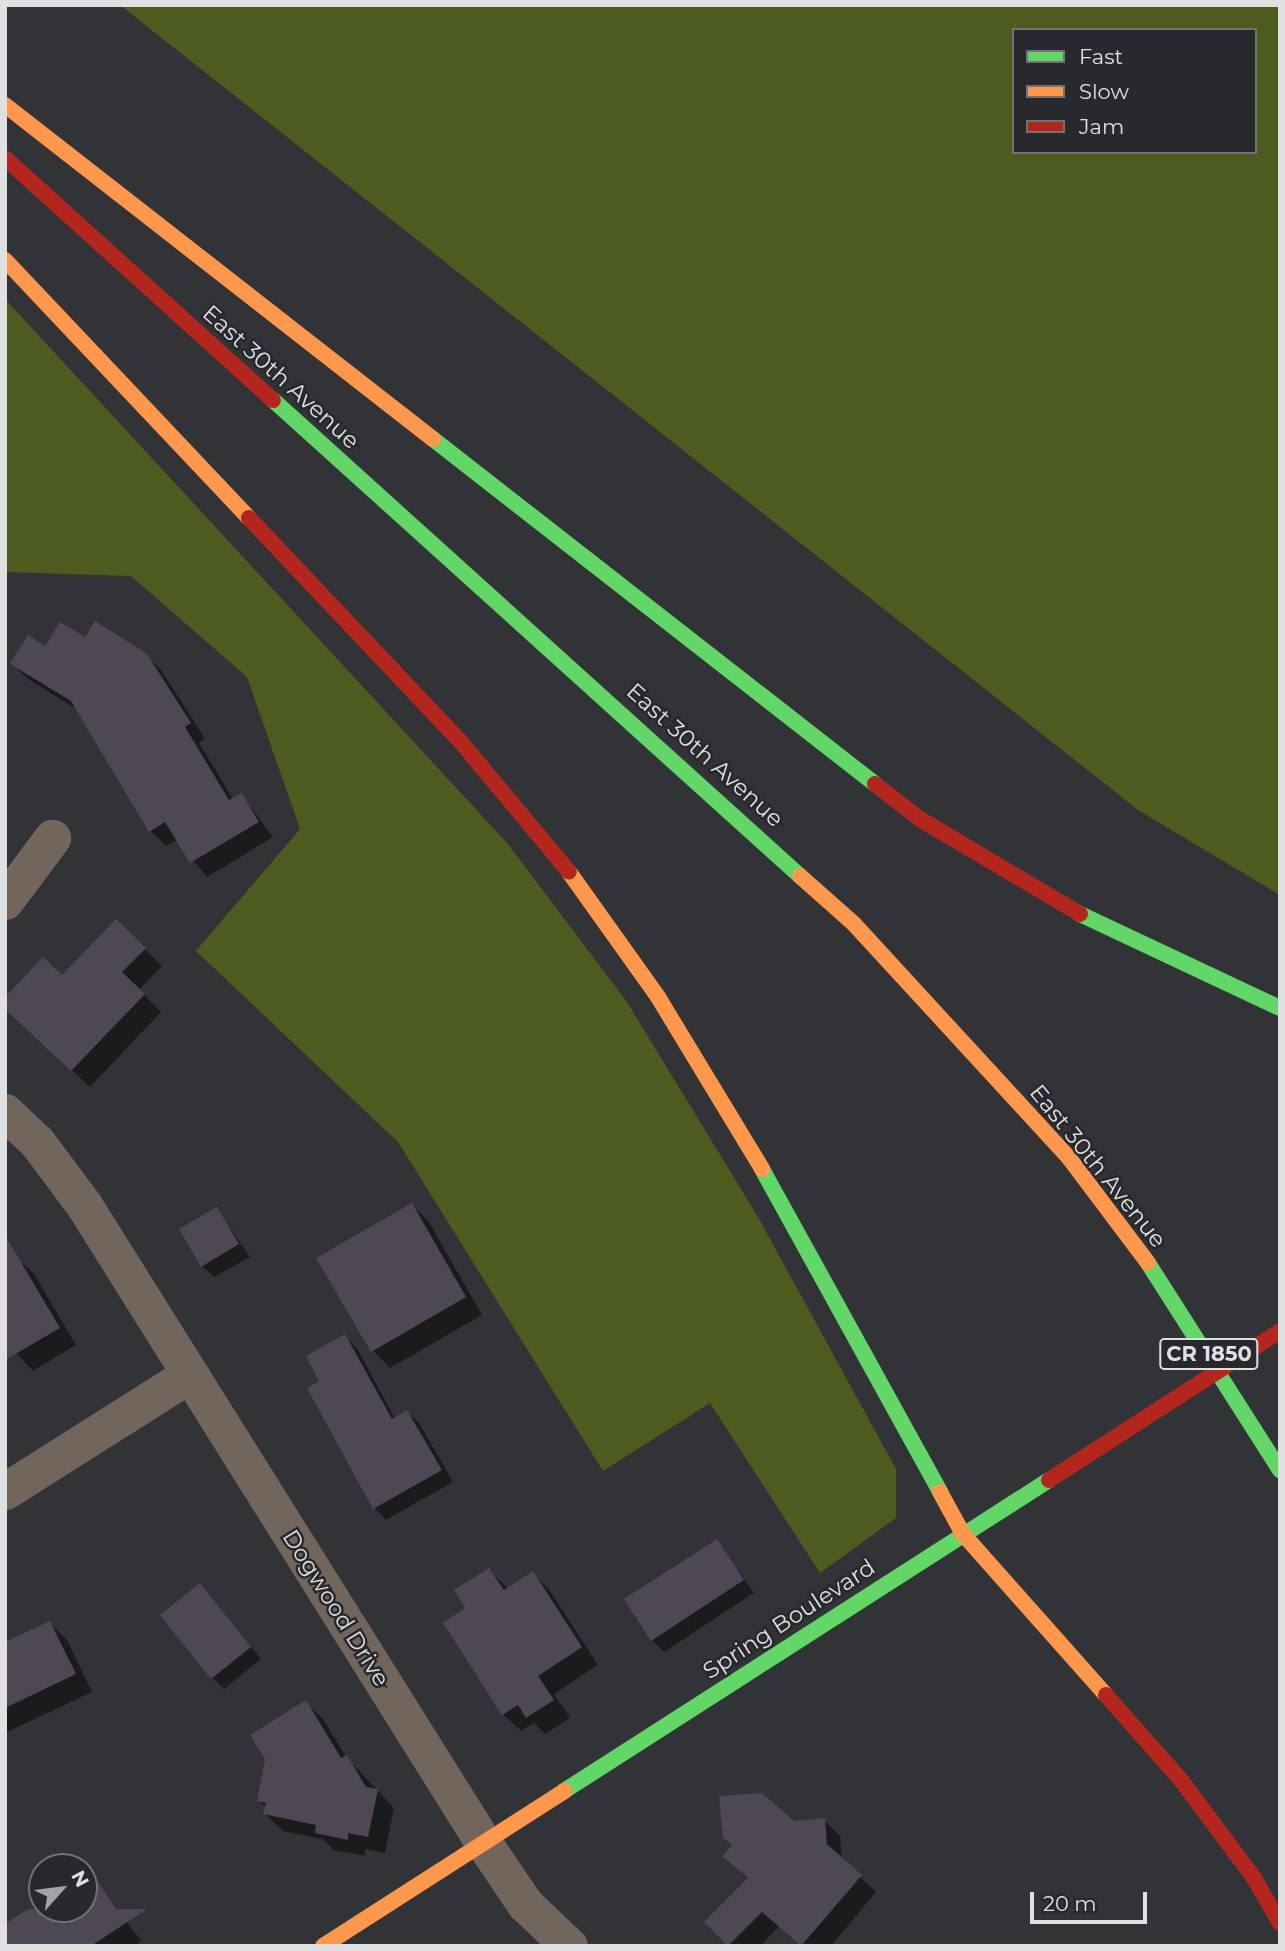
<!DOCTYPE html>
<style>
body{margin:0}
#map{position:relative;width:1285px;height:1951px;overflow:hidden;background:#313336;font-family:Montserrat,sans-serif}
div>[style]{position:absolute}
.forest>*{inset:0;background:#4e5b1f}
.shadow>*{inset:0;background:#0007}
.building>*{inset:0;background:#4e4756}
.street>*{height:37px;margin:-18.5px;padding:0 18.5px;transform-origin:18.5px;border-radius:18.5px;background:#72655b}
.fast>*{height:16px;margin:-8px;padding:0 8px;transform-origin:8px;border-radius:8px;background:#63d668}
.slow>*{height:16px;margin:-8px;padding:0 8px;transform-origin:8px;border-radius:8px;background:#ff974d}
.jam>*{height:16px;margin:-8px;padding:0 8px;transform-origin:8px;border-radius:8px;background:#b3261e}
span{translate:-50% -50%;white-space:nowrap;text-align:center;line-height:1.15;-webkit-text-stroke:5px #27292d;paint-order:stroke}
.shield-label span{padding:2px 5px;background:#27292d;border:2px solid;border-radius:5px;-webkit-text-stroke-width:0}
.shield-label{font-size:21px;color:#dee0e2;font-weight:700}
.street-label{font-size:23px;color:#dee0e2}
.frame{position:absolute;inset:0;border:7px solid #dee0e2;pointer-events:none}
.legend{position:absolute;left:1012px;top:28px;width:245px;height:126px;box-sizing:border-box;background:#27292d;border:2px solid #707275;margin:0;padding:9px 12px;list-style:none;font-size:21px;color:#dee0e2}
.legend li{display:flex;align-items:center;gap:14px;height:35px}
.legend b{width:35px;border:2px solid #707275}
.north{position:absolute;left:28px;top:1853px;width:70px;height:70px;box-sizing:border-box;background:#27292d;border:2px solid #707275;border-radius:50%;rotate:62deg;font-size:19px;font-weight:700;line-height:28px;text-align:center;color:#dee0e2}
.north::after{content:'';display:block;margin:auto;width:24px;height:32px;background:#a1a3a6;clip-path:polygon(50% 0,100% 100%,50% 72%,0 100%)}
.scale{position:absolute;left:1030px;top:1892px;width:117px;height:32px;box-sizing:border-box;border:4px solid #dee0e2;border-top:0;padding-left:9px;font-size:21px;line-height:24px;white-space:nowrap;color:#dee0e2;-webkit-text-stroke:5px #27292d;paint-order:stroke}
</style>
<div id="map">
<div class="forest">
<div style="clip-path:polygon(evenodd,120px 5px,1280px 5px,1280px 895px,1138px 810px,120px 5px,1014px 30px,1255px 30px,1255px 152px,1014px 152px,1014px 30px)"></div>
<div style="clip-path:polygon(5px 299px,508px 844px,627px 1002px,758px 1217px,896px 1469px,896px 1518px,820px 1573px,710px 1403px,603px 1471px,398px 1142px,196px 951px,300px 829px,247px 677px,131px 576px,5px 572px)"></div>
</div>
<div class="shadow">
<div style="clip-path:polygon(85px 639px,146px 655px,162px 671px,205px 739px,199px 743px,233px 799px,242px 795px,273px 837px,207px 877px,177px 840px,166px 846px,151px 831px,78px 710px,28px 679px,12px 664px,46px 648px)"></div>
<div style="clip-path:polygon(116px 921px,162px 966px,139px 990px,161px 1012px,90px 1087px,19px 1021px)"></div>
<div style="clip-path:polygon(412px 1205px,429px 1222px,482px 1315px,390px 1368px,373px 1351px)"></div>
<div style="clip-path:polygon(217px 1209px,250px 1257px,214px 1277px,202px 1266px)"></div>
<div style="clip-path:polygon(16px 1257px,34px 1274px,76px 1345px,33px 1371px,16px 1353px)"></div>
<div style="clip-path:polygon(345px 1336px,357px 1348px,395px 1419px,407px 1412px,419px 1423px,453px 1482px,386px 1520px,375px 1508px,309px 1389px,322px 1382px)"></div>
<div style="clip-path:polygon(716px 1541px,754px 1593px,664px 1652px,652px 1640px)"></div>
<div style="clip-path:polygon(489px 1570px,508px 1589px,533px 1573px,550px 1591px,598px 1665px,554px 1694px,570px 1718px,545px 1734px,534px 1723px,521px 1731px,503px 1714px,467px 1608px)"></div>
<div style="clip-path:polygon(200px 1585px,261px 1659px,224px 1689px,212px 1677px)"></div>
<div style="clip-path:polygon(50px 1623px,67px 1640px,92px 1692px,5px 1733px,5px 1639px,7px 1643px)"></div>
<div style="clip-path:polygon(305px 1702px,323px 1719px,346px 1757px,394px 1808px,385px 1853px,365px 1849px,365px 1856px,334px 1850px,323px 1839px,283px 1831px,265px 1814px,267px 1808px,259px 1801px)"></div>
<div style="clip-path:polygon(824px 1820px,840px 1836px,842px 1860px,876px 1892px,831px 1946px,801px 1946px,779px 1926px,760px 1946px,730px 1946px,706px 1922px,749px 1880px,724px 1856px,793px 1822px)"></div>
<div style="clip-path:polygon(97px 1884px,141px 1941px,135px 1946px,5px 1946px,60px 1909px,84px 1909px,84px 1893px)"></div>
</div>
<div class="building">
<div style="clip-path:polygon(95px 621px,147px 654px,191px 723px,185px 727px,229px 800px,242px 793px,259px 822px,190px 863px,165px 822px,149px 832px,71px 701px,10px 664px,28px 635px,45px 646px,60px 622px,85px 637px)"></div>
<div style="clip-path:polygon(116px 919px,146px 948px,122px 972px,145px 994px,71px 1071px,5px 1009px,5px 997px,43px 957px,62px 975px)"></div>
<div style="clip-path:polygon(412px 1203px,466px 1297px,371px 1352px,316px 1258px)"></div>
<div style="clip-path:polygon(217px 1207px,239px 1244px,201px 1267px,179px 1229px)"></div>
<div style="clip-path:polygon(5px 1235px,60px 1328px,5px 1360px)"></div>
<div style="clip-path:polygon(345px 1334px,392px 1419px,407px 1410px,442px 1470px,373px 1509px,307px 1388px,319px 1381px,306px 1356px)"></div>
<div style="clip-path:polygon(717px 1539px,744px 1580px,651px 1641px,624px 1599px)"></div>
<div style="clip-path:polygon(489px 1568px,504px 1590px,533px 1571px,582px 1647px,538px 1676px,554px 1700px,526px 1718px,518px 1705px,502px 1715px,443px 1623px,465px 1608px,454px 1590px)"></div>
<div style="clip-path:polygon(200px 1583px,251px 1647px,211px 1679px,160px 1615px)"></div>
<div style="clip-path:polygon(50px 1621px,76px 1674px,5px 1708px,5px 1642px)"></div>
<div style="clip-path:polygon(306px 1700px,341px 1758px,347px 1755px,366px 1787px,378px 1789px,368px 1837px,348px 1833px,348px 1840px,315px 1833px,316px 1825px,263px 1814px,266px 1803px,257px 1801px,265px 1759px,250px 1735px)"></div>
<div style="clip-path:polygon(762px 1793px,794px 1821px,825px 1818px,827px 1844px,862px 1875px,801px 1946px,762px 1912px,728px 1946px,704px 1922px,748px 1878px,722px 1856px,732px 1845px,723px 1838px,719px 1796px)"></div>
<div style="clip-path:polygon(84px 1861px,116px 1909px,147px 1909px,91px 1946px,5px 1946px,5px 1924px,28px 1909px,84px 1909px)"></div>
</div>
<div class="street">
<div style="left:5px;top:901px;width:79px;rotate:-53.3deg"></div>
<div style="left:5px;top:1112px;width:44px;rotate:43.2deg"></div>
<div style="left:37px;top:1142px;width:79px;rotate:53.3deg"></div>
<div style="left:84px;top:1205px;width:752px;rotate:57.94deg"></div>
<div style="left:483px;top:1842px;width:75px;rotate:55.9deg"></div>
<div style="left:525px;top:1904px;width:61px;rotate:43.7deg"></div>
<div style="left:5px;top:1491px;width:215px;rotate:-32.3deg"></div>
</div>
<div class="fast">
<div style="left:273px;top:400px;width:710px;rotate:42.09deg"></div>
<div style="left:433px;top:439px;width:561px;rotate:37.97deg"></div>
<div style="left:1080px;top:914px;width:221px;rotate:25.2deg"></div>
<div style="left:762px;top:1169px;width:369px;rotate:61.1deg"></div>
<div style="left:1148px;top:1263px;width:246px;rotate:57.5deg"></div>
<div style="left:564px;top:1791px;width:576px;rotate:-32.67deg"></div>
</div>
<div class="slow">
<div style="left:5px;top:105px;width:543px;rotate:37.97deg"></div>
<div style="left:5px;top:260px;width:355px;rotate:46.6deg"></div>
<div style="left:569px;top:872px;width:153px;rotate:54.5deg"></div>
<div style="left:658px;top:997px;width:201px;rotate:58.8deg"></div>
<div style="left:800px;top:876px;width:72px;rotate:41.6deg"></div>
<div style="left:854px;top:924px;width:318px;rotate:47.4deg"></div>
<div style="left:1069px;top:1158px;width:131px;rotate:53deg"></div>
<div style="left:940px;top:1492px;width:48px;rotate:61.3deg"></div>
<div style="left:963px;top:1534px;width:215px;rotate:48.4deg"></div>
<div style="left:323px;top:1946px;width:287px;rotate:-32.7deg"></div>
</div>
<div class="jam">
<div style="left:5px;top:158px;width:361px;rotate:42.1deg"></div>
<div style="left:249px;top:518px;width:307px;rotate:46.6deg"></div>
<div style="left:460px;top:741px;width:170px;rotate:50.2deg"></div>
<div style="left:875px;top:784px;width:57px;rotate:37.9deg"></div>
<div style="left:920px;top:819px;width:186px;rotate:30.7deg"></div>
<div style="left:1049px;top:1480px;width:275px;rotate:-32.8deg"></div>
<div style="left:1106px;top:1695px;width:113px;rotate:48.6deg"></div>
<div style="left:1181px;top:1780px;width:122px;rotate:53.3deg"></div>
<div style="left:1254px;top:1878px;width:52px;rotate:60deg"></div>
</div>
<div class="shield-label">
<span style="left:1209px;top:1354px">CR 1850</span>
</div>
<div class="street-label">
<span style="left:281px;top:377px;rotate:42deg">East 30th Avenue</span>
<span style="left:705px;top:755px;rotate:42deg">East 30th Avenue</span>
<span style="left:1098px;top:1166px;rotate:51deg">East 30th Avenue</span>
<span style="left:336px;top:1608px;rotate:58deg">Dogwood Drive</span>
<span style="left:789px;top:1619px;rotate:-33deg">Spring Boulevard</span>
</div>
<div class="frame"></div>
<ul class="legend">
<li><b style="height:9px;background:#63d668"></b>Fast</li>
<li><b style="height:9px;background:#ff974d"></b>Slow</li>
<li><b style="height:9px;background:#b3261e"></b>Jam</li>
</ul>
<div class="north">N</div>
<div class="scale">20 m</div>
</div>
